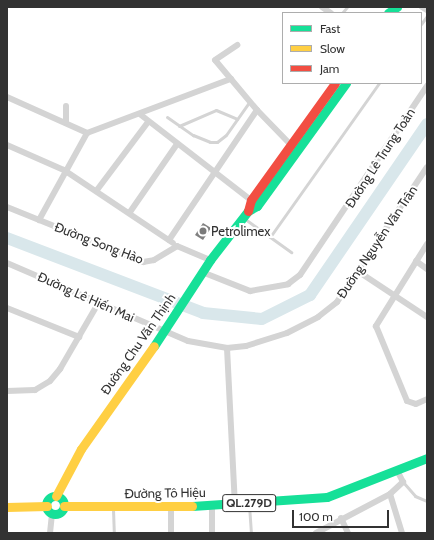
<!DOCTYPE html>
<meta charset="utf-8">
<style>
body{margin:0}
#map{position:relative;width:434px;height:540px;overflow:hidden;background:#fff;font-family:Cabin,sans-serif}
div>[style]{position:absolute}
.river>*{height:12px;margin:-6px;padding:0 6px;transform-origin:6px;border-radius:6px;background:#d9e7eb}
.building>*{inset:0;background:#808080}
.lane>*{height:3px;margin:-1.5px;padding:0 1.5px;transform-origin:1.5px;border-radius:1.5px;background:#d4d4d4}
.street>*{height:6px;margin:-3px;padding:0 3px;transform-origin:3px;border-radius:3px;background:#d4d4d4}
.fast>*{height:9px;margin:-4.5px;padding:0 4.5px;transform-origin:4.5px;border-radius:4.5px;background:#16e098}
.fast>.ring{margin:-4.5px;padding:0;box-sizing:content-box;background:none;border:9px solid #16e098;border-radius:50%}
.slow>*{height:9px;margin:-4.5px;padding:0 4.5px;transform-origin:4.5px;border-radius:4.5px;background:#ffcf43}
.jam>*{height:9px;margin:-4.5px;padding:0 4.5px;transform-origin:4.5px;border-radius:4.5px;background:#f24e42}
.dots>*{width:11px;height:11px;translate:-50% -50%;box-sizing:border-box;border:2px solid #fff;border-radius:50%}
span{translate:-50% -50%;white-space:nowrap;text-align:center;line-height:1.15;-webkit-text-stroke:4px #fff;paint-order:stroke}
.shield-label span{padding:1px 3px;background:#fff;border:1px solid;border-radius:3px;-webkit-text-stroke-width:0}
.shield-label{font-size:12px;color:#323232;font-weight:700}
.street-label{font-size:13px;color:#323232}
.poi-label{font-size:13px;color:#323232}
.left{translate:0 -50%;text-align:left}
.frame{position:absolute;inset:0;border:8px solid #323232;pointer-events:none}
.legend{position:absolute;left:282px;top:12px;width:140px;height:72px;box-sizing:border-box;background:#fff;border:1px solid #adadad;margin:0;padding:5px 7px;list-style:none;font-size:12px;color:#323232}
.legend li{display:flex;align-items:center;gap:8px;height:20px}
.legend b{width:20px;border:1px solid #adadad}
.scale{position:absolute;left:292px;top:510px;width:97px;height:18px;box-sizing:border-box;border:2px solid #323232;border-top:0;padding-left:5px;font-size:12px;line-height:14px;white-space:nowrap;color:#323232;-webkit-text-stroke:3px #fff;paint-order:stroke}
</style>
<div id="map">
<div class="river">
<div style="left:7px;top:238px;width:210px;rotate:20.9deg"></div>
<div style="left:203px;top:313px;width:59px;rotate:5.8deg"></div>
<div style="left:262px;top:319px;width:54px;rotate:-26.6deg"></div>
<div style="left:310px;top:295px;width:207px;rotate:-55.6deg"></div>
</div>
<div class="building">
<div style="clip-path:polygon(203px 223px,211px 228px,203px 240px,195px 235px)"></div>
</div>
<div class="lane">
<div style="left:342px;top:13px;width:8px;rotate:-50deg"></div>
<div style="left:421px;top:24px;width:10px;rotate:-53deg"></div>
<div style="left:167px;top:117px;width:32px;rotate:35deg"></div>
<div style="left:193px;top:135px;width:18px;rotate:22deg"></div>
<div style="left:210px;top:142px;width:7px"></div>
<div style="left:217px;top:142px;width:11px;rotate:-38deg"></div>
<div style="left:226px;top:135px;width:42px;rotate:-54.8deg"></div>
<div style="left:179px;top:126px;width:40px;rotate:-23.4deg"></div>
<div style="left:216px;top:110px;width:23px;rotate:23deg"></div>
<div style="left:245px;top:219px;width:57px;rotate:35.7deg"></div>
<div style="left:270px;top:237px;width:189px;rotate:-54.7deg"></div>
<div style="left:403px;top:482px;width:18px;rotate:49deg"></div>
<div style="left:415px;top:496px;width:13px;rotate:23deg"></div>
<div style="left:249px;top:505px;width:28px;rotate:86deg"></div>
<div style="left:113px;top:509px;width:24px;rotate:88deg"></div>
</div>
<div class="street">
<div style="left:322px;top:7px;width:11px;rotate:34deg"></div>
<div style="left:422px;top:7px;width:6px;rotate:31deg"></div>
<div style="left:7px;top:97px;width:88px;rotate:24.2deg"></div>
<div style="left:87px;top:133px;width:154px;rotate:-20.6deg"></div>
<div style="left:257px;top:110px;width:47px;rotate:45.9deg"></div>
<div style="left:141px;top:115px;width:139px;rotate:37.7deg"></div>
<div style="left:66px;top:122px;width:16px;rotate:-90deg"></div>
<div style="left:7px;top:145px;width:62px;rotate:23.7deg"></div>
<div style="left:64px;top:170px;width:131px;rotate:33.8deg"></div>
<div style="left:97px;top:190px;width:85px;rotate:-53.1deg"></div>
<div style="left:7px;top:207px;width:147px;rotate:22deg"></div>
<div style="left:143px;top:262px;width:11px;rotate:-10deg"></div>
<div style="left:154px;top:260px;width:27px;rotate:-31deg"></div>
<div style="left:177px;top:246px;width:36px;rotate:23deg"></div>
<div style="left:130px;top:212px;width:83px;rotate:-55.3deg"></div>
<div style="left:39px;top:220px;width:99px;rotate:-61.1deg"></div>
<div style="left:169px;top:240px;width:157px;rotate:-55.9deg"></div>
<div style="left:257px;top:110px;width:65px;rotate:-130deg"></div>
<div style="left:215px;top:60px;width:27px;rotate:-34deg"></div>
<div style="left:427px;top:244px;width:97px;rotate:121.9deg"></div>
<div style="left:376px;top:326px;width:81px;rotate:67.5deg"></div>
<div style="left:407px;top:401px;width:9px;rotate:18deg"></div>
<div style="left:416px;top:404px;width:12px;rotate:-24deg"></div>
<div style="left:416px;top:261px;width:14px;rotate:36deg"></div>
<div style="left:7px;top:263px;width:197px;rotate:23.3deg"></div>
<div style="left:188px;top:341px;width:40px;rotate:10deg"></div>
<div style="left:227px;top:348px;width:19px;rotate:-6deg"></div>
<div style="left:246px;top:346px;width:43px;rotate:-17.6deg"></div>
<div style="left:287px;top:333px;width:35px;rotate:-27deg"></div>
<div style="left:318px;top:317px;width:24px;rotate:-38deg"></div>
<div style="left:337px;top:302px;width:162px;rotate:-56.3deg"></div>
<div style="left:202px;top:272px;width:52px;rotate:21.6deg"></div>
<div style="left:250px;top:291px;width:39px;rotate:-10deg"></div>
<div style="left:288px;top:284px;width:15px;rotate:-37deg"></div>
<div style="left:300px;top:275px;width:228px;rotate:-56.1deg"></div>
<div style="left:359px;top:272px;width:82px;rotate:33.5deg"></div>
<div style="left:7px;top:308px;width:78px;rotate:21.9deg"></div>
<div style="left:227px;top:348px;width:156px;rotate:87.1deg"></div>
<div style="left:7px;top:391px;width:28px;rotate:-2deg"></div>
<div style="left:35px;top:390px;width:17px;rotate:-31deg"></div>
<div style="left:50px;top:381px;width:16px;rotate:-50deg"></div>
<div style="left:60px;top:369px;width:78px;rotate:-59.8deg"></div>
<div style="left:390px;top:494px;width:41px;rotate:72.9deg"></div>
<div style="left:212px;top:505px;width:28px;rotate:90deg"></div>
<div style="left:341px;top:518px;width:17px;rotate:65deg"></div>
<div style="left:50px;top:533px;width:20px;rotate:-84deg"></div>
<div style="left:171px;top:533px;width:26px;rotate:-90deg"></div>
<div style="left:316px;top:533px;width:84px;rotate:-27.8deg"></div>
<div style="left:390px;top:494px;width:18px;rotate:-43deg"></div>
<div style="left:403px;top:482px;width:13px;rotate:-117deg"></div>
</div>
<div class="fast">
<div style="left:388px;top:13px;width:11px;rotate:-34deg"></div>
<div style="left:154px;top:346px;width:103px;rotate:-56.9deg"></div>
<div style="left:210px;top:260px;width:62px;rotate:-52.2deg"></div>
<div style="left:248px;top:211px;width:10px;rotate:-29deg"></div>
<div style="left:257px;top:206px;width:152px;rotate:-54.1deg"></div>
<div class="ring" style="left:46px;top:496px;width:9px;height:9px"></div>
<div style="left:192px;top:506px;width:135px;rotate:-3.8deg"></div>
<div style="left:327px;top:497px;width:107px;rotate:-21.3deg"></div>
</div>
<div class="slow">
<div style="left:56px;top:496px;width:53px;rotate:-62deg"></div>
<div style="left:81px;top:449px;width:126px;rotate:-54.7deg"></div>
<div style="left:64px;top:506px;width:128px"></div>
<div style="left:7px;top:507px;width:40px;rotate:-1.4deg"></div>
</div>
<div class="jam">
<div style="left:248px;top:211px;width:11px;rotate:-75deg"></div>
<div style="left:251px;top:200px;width:144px;rotate:-54.3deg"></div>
</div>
<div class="dots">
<div style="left:203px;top:231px;background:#7a7a7a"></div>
</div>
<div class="shield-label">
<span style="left:249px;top:503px">QL.279D</span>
</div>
<div class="street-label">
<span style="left:380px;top:158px;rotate:-57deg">Đường Lê Trung Toản</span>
<span style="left:377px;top:242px;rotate:-56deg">Đường Nguyễn Văn Trân</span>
<span style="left:99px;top:243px;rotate:21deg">Đường Song Hào</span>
<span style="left:86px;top:297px;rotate:24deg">Đường Lê Hiến Mai</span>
<span style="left:138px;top:344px;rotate:-55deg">Đường Chu Văn Thịnh</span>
<span style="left:165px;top:493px;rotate:-1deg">Đường Tô Hiệu</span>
</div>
<div class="poi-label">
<span class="left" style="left:211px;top:231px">Petrolimex</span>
</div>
<div class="frame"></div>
<ul class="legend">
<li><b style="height:5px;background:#16e098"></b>Fast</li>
<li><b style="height:5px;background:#ffcf43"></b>Slow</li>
<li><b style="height:5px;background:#f24e42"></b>Jam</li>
</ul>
<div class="scale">100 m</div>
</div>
